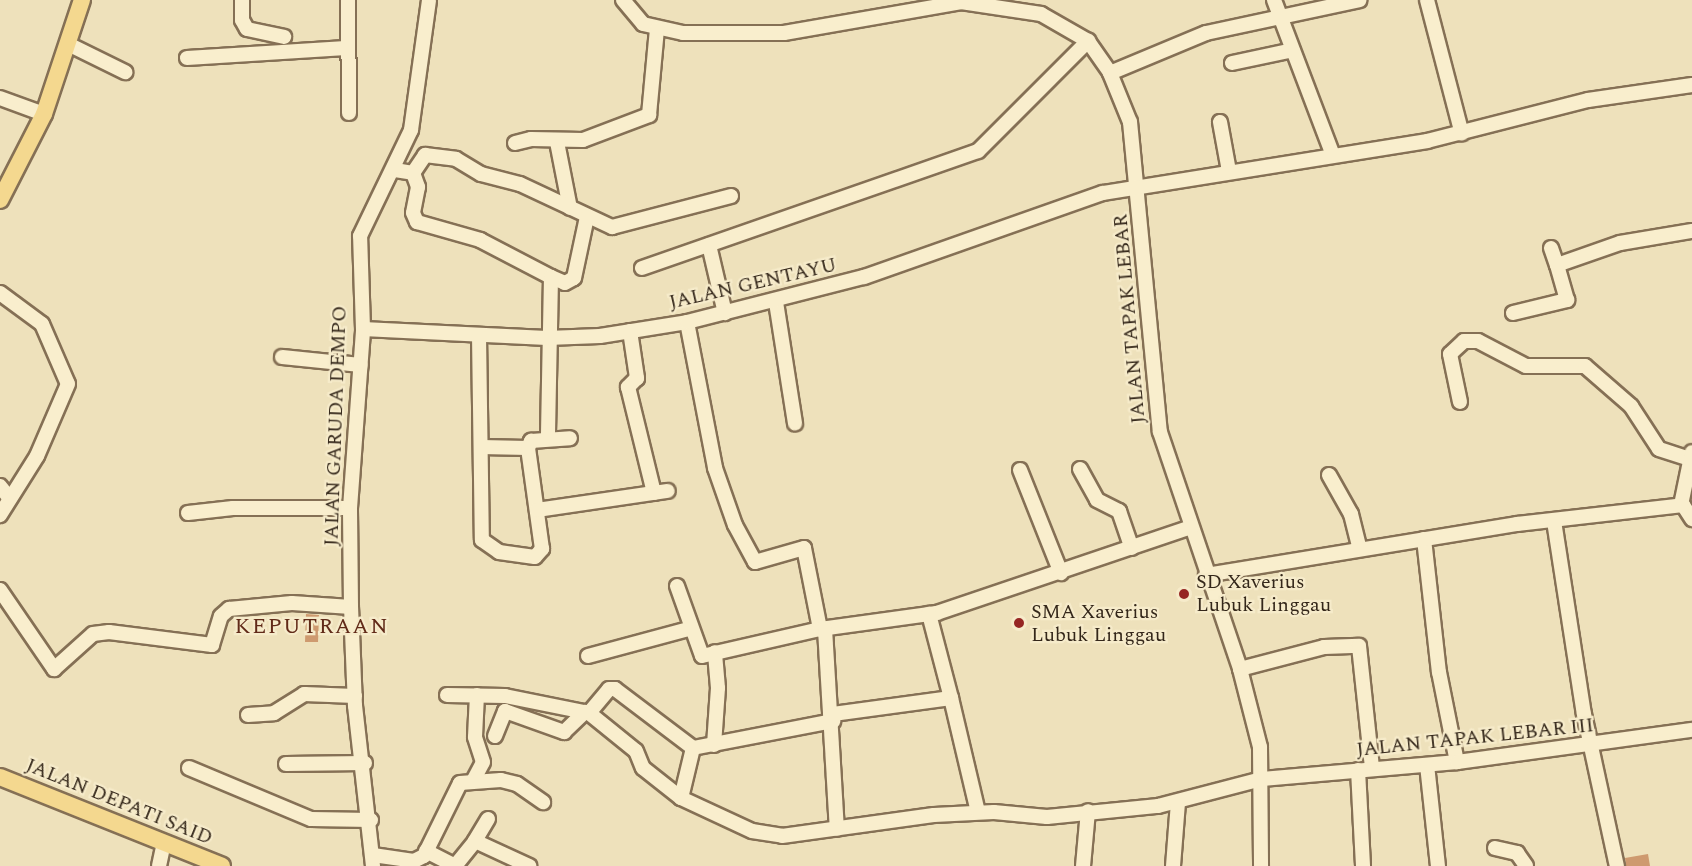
<!DOCTYPE html>
<style>
body{margin:0}
#map{position:relative;width:1692px;height:866px;overflow:hidden;background:#eee1bb;font-family:Spectral,serif}
div>[style]{position:absolute}
.building>*{inset:0;background:#ce9a6f}
.roads{filter:drop-shadow(2px 0 #857055) drop-shadow(-2px 0 #857055) drop-shadow(0 2px #857055) drop-shadow(0 -2px #857055)}
.minor>*{height:14px;margin:-7px;padding:0 7px;transform-origin:7px;border-radius:7px;background:#f9eecd}
.major>*{height:16px;margin:-8px;padding:0 8px;transform-origin:8px;border-radius:8px;background:#f4d88f}
.dots>*{width:16px;height:16px;translate:-50% -50%;box-sizing:border-box;border:3px solid #f6ebca;border-radius:50%}
span{translate:-50% -50%;white-space:nowrap;text-align:center;line-height:1.15;-webkit-text-stroke:4.5px #f6ebca;paint-order:stroke}
.street-label{font-size:20px;color:#34271a}
.poi-label{font-size:20px;color:#34271a}
.left{translate:0 -50%;text-align:left}
.quarter-label{font-size:22px;color:#612a18;letter-spacing:1.5px}
</style>
<div id="map">
<div class="building">
<div style="clip-path:polygon(306px 614px,319px 615px,318px 642px,305px 642px)"></div>
<div style="clip-path:polygon(1648px 854px,1650px 866px,1626px 866px,1625px 858px)"></div>
</div>
<div class="roads">
<div class="minor">
<div style="left:242px;top:0;width:20px;rotate:90deg"></div>
<div style="left:242px;top:20px;width:10px;rotate:61deg"></div>
<div style="left:247px;top:29px;width:38px;rotate:12deg"></div>
<div style="left:348px;top:0;width:113px;rotate:89.5deg"></div>
<div style="left:623px;top:0;width:31px;rotate:50deg"></div>
<div style="left:643px;top:24px;width:41px;rotate:12.7deg"></div>
<div style="left:683px;top:33px;width:101px"></div>
<div style="left:784px;top:33px;width:180px;rotate:-9.9deg"></div>
<div style="left:961px;top:2px;width:81px;rotate:8.5deg"></div>
<div style="left:1041px;top:14px;width:54px;rotate:29.9deg"></div>
<div style="left:1088px;top:41px;width:39px;rotate:55deg"></div>
<div style="left:1110px;top:73px;width:53px;rotate:67.8deg"></div>
<div style="left:1130px;top:122px;width:311px;rotate:84.5deg"></div>
<div style="left:1160px;top:432px;width:250px;rotate:71.3deg"></div>
<div style="left:1240px;top:669px;width:81px;rotate:75.6deg"></div>
<div style="left:1260px;top:747px;width:119px;rotate:89.5deg"></div>
<div style="left:1274px;top:0;width:166px;rotate:69.2deg"></div>
<div style="left:1427px;top:0;width:138px;rotate:75.4deg"></div>
<div style="left:68px;top:44px;width:64px;rotate:26.2deg"></div>
<div style="left:187px;top:58px;width:159px;rotate:-3.6deg"></div>
<div style="left:1232px;top:63px;width:62px;rotate:-12deg"></div>
<div style="left:1110px;top:73px;width:104px;rotate:-22.6deg"></div>
<div style="left:1206px;top:33px;width:157px;rotate:-12.1deg"></div>
<div style="left:0;top:98px;width:47px;rotate:20deg"></div>
<div style="left:1220px;top:122px;width:50px;rotate:79.6deg"></div>
<div style="left:557px;top:142px;width:67px;rotate:78.9deg"></div>
<div style="left:515px;top:143px;width:16px;rotate:-14deg"></div>
<div style="left:531px;top:139px;width:52px;rotate:1.1deg"></div>
<div style="left:583px;top:140px;width:71px;rotate:-20.7deg"></div>
<div style="left:649px;top:115px;width:86px;rotate:-84.7deg"></div>
<div style="left:395px;top:170px;width:18px;rotate:9deg"></div>
<div style="left:413px;top:173px;width:22px;rotate:-56deg"></div>
<div style="left:425px;top:155px;width:31px;rotate:7deg"></div>
<div style="left:456px;top:159px;width:29px;rotate:31deg"></div>
<div style="left:481px;top:174px;width:40px;rotate:14.4deg"></div>
<div style="left:520px;top:184px;width:102px;rotate:25.1deg"></div>
<div style="left:612px;top:227px;width:123px;rotate:-14.6deg"></div>
<div style="left:413px;top:173px;width:15px;rotate:70deg"></div>
<div style="left:418px;top:187px;width:26px;rotate:101deg"></div>
<div style="left:413px;top:213px;width:10px;rotate:66deg"></div>
<div style="left:417px;top:222px;width:66px;rotate:15.9deg"></div>
<div style="left:480px;top:240px;width:80px;rotate:27.5deg"></div>
<div style="left:551px;top:277px;width:162px;rotate:91.1deg"></div>
<div style="left:709px;top:245px;width:70px;rotate:76.8deg"></div>
<div style="left:1551px;top:248px;width:18px;rotate:71deg"></div>
<div style="left:642px;top:268px;width:356px;rotate:-19.2deg"></div>
<div style="left:978px;top:151px;width:156px;rotate:-45deg"></div>
<div style="left:551px;top:277px;width:15px;rotate:23deg"></div>
<div style="left:565px;top:283px;width:10px;rotate:-29deg"></div>
<div style="left:574px;top:278px;width:62px;rotate:-78deg"></div>
<div style="left:0;top:293px;width:52px;rotate:36.4deg"></div>
<div style="left:42px;top:324px;width:65px;rotate:66.6deg"></div>
<div style="left:68px;top:384px;width:78px;rotate:113.3deg"></div>
<div style="left:37px;top:456px;width:70px;rotate:122.1deg"></div>
<div style="left:776px;top:302px;width:123px;rotate:81.1deg"></div>
<div style="left:1513px;top:313px;width:56px;rotate:-13.5deg"></div>
<div style="left:1567px;top:300px;width:36px;rotate:-106deg"></div>
<div style="left:1557px;top:265px;width:67px;rotate:-19.2deg"></div>
<div style="left:1620px;top:243px;width:73px;rotate:-9.5deg"></div>
<div style="left:687px;top:322px;width:149px;rotate:79.1deg"></div>
<div style="left:715px;top:468px;width:60px;rotate:70.7deg"></div>
<div style="left:735px;top:525px;width:42px;rotate:61.6deg"></div>
<div style="left:755px;top:562px;width:51px;rotate:-15.9deg"></div>
<div style="left:804px;top:548px;width:83px;rotate:78.8deg"></div>
<div style="left:363px;top:329px;width:184px;rotate:2.8deg"></div>
<div style="left:547px;top:338px;width:53px;rotate:-2.2deg"></div>
<div style="left:600px;top:336px;width:88px;rotate:-9.1deg"></div>
<div style="left:687px;top:322px;width:183px;rotate:-14.3deg"></div>
<div style="left:864px;top:277px;width:253px;rotate:-19.4deg"></div>
<div style="left:1103px;top:193px;width:328px;rotate:-9.1deg"></div>
<div style="left:1427px;top:141px;width:166px;rotate:-14.3deg"></div>
<div style="left:1588px;top:100px;width:105px;rotate:-8.2deg"></div>
<div style="left:630px;top:331px;width:48px;rotate:81.5deg"></div>
<div style="left:637px;top:378px;width:13px;rotate:135deg"></div>
<div style="left:628px;top:387px;width:109px;rotate:76.2deg"></div>
<div style="left:479px;top:335px;width:205px;rotate:89.2deg"></div>
<div style="left:482px;top:540px;width:21px;rotate:35deg"></div>
<div style="left:499px;top:552px;width:36px;rotate:8deg"></div>
<div style="left:535px;top:557px;width:11px;rotate:-49deg"></div>
<div style="left:542px;top:549px;width:102px;rotate:-97.9deg"></div>
<div style="left:282px;top:357px;width:79px;rotate:5.8deg"></div>
<div style="left:1460px;top:402px;width:49px;rotate:-101.8deg"></div>
<div style="left:1450px;top:354px;width:19px;rotate:-43deg"></div>
<div style="left:1464px;top:341px;width:14px"></div>
<div style="left:1478px;top:341px;width:54px;rotate:27.5deg"></div>
<div style="left:1526px;top:366px;width:59px"></div>
<div style="left:1585px;top:366px;width:61px;rotate:41deg"></div>
<div style="left:1631px;top:406px;width:51px;rotate:56.9deg"></div>
<div style="left:1659px;top:449px;width:32px;rotate:18deg"></div>
<div style="left:481px;top:447px;width:47px;rotate:1.2deg"></div>
<div style="left:528px;top:448px;width:8px;rotate:-67deg"></div>
<div style="left:531px;top:441px;width:39px;rotate:-4deg"></div>
<div style="left:1080px;top:469px;width:35px;rotate:61deg"></div>
<div style="left:1097px;top:500px;width:25px;rotate:27deg"></div>
<div style="left:1119px;top:511px;width:39px;rotate:71deg"></div>
<div style="left:1020px;top:470px;width:111px;rotate:68.3deg"></div>
<div style="left:1329px;top:475px;width:45px;rotate:60.6deg"></div>
<div style="left:1351px;top:514px;width:36px;rotate:76deg"></div>
<div style="left:0;top:486px;width:16px;rotate:52deg"></div>
<div style="left:1681px;top:505px;width:54px;rotate:-78.3deg"></div>
<div style="left:537px;top:510px;width:132px;rotate:-8.3deg"></div>
<div style="left:188px;top:513px;width:45px;rotate:-6.3deg"></div>
<div style="left:233px;top:508px;width:117px"></div>
<div style="left:1554px;top:521px;width:195px;rotate:81.2deg"></div>
<div style="left:1584px;top:714px;width:156px;rotate:77.8deg"></div>
<div style="left:1424px;top:539px;width:134px;rotate:83.6deg"></div>
<div style="left:1439px;top:672px;width:92px;rotate:78.7deg"></div>
<div style="left:1206px;top:575px;width:315px;rotate:-9.3deg"></div>
<div style="left:1517px;top:524px;width:167px;rotate:-6.5deg"></div>
<div style="left:1683px;top:505px;width:17px;rotate:57deg"></div>
<div style="left:677px;top:586px;width:74px;rotate:70.3deg"></div>
<div style="left:702px;top:656px;width:121px;rotate:-12.9deg"></div>
<div style="left:820px;top:629px;width:118px;rotate:-7.8deg"></div>
<div style="left:937px;top:613px;width:268px;rotate:-18.7deg"></div>
<div style="left:0;top:590px;width:96px;rotate:55.6deg"></div>
<div style="left:54px;top:669px;width:52px;rotate:-41.9deg"></div>
<div style="left:93px;top:634px;width:16px;rotate:-7deg"></div>
<div style="left:109px;top:632px;width:104px;rotate:7.2deg"></div>
<div style="left:212px;top:645px;width:30px;rotate:-73deg"></div>
<div style="left:221px;top:616px;width:11px;rotate:-41deg"></div>
<div style="left:229px;top:609px;width:63px;rotate:-5.4deg"></div>
<div style="left:292px;top:603px;width:59px;rotate:3.9deg"></div>
<div style="left:825px;top:629px;width:200px;rotate:86.6deg"></div>
<div style="left:588px;top:656px;width:105px;rotate:-15deg"></div>
<div style="left:1240px;top:669px;width:87px;rotate:-14.7deg"></div>
<div style="left:1324px;top:647px;width:35px;rotate:-2deg"></div>
<div style="left:1359px;top:646px;width:123px;rotate:83.9deg"></div>
<div style="left:447px;top:695px;width:58px;rotate:1deg"></div>
<div style="left:505px;top:696px;width:86px;rotate:11.4deg"></div>
<div style="left:589px;top:713px;width:60px;rotate:39deg"></div>
<div style="left:636px;top:751px;width:18px;rotate:68deg"></div>
<div style="left:643px;top:768px;width:48px;rotate:38.3deg"></div>
<div style="left:681px;top:798px;width:78px;rotate:24.9deg"></div>
<div style="left:752px;top:831px;width:30px;rotate:9deg"></div>
<div style="left:782px;top:836px;width:153px;rotate:-7.9deg"></div>
<div style="left:934px;top:815px;width:60px;rotate:-2.9deg"></div>
<div style="left:994px;top:812px;width:53px;rotate:5.4deg"></div>
<div style="left:1047px;top:817px;width:112px;rotate:-5.7deg"></div>
<div style="left:1158px;top:806px;width:107px;rotate:-14.6deg"></div>
<div style="left:1262px;top:779px;width:196px;rotate:-5deg"></div>
<div style="left:1457px;top:762px;width:237px;rotate:-7.8deg"></div>
<div style="left:951px;top:698px;width:117px;rotate:76.7deg"></div>
<div style="left:589px;top:713px;width:31px;rotate:-50deg"></div>
<div style="left:609px;top:689px;width:6px"></div>
<div style="left:615px;top:689px;width:98px;rotate:37.1deg"></div>
<div style="left:693px;top:748px;width:143px;rotate:-10.9deg"></div>
<div style="left:833px;top:714px;width:119px;rotate:-7.7deg"></div>
<div style="left:951px;top:698px;width:87px;rotate:-104.7deg"></div>
<div style="left:248px;top:715px;width:26px;rotate:-4deg"></div>
<div style="left:274px;top:713px;width:36px;rotate:-32deg"></div>
<div style="left:304px;top:694px;width:51px;rotate:2.2deg"></div>
<div style="left:495px;top:736px;width:27px;rotate:-68deg"></div>
<div style="left:505px;top:711px;width:63px;rotate:19.6deg"></div>
<div style="left:564px;top:732px;width:29px;rotate:-44deg"></div>
<div style="left:714px;top:745px;width:57px;rotate:-86deg"></div>
<div style="left:718px;top:688px;width:36px;rotate:-95deg"></div>
<div style="left:286px;top:764px;width:79px;rotate:-0.7deg"></div>
<div style="left:1427px;top:765px;width:102px;rotate:83.8deg"></div>
<div style="left:189px;top:768px;width:132px;rotate:22.7deg"></div>
<div style="left:311px;top:819px;width:60px;rotate:1deg"></div>
<div style="left:1358px;top:770px;width:96px;rotate:87deg"></div>
<div style="left:473px;top:781px;width:21px;rotate:-62deg"></div>
<div style="left:483px;top:762px;width:26px;rotate:-108deg"></div>
<div style="left:475px;top:737px;width:42px;rotate:-87.3deg"></div>
<div style="left:681px;top:798px;width:51px;rotate:-76.5deg"></div>
<div style="left:488px;top:819px;width:26px;rotate:121deg"></div>
<div style="left:475px;top:841px;width:60px;rotate:24.8deg"></div>
<div style="left:1495px;top:848px;width:23px;rotate:13deg"></div>
<div style="left:1517px;top:853px;width:16px;rotate:55deg"></div>
<div style="left:426px;top:851px;width:33px;rotate:27deg"></div>
<div style="left:455px;top:866px;width:32px;rotate:-51deg"></div>
<div style="left:373px;top:855px;width:41px;rotate:8.3deg"></div>
<div style="left:414px;top:861px;width:11px;rotate:-27deg"></div>
<div style="left:424px;top:856px;width:81px;rotate:-63.7deg"></div>
<div style="left:460px;top:783px;width:41px;rotate:-4.2deg"></div>
<div style="left:501px;top:780px;width:16px;rotate:14deg"></div>
<div style="left:517px;top:784px;width:32px;rotate:35deg"></div>
<div style="left:159px;top:866px;width:24px;rotate:-78deg"></div>
<div style="left:373px;top:866px;width:161px;rotate:-96.4deg"></div>
<div style="left:355px;top:706px;width:100px;rotate:-92.3deg"></div>
<div style="left:351px;top:606px;width:98px;rotate:-90.6deg"></div>
<div style="left:350px;top:508px;width:179px;rotate:-85.8deg"></div>
<div style="left:363px;top:329px;width:93px;rotate:-91.8deg"></div>
<div style="left:360px;top:236px;width:118px;rotate:-64.3deg"></div>
<div style="left:411px;top:130px;width:131px;rotate:-82.1deg"></div>
<div style="left:1083px;top:866px;width:55px;rotate:-84.8deg"></div>
<div style="left:1173px;top:866px;width:63px;rotate:-85.5deg"></div>
</div>
<div class="major">
<div style="left:0;top:200px;width:97px;rotate:-62.9deg"></div>
<div style="left:44px;top:114px;width:120px;rotate:-71.6deg"></div>
<div style="left:0;top:777px;width:239px;rotate:21.8deg"></div>
</div>
</div>
<div class="dots">
<div style="left:1184px;top:594px;background:#962623"></div>
<div style="left:1019px;top:623px;background:#962623"></div>
</div>
<div class="street-label">
<span style="left:753px;top:284px;rotate:-13deg">JALAN GENTAYU</span>
<span style="left:1130px;top:319px;rotate:-95deg">JALAN TAPAK LEBAR</span>
<span style="left:336px;top:426px;rotate:-88deg">JALAN GARUDA DEMPO</span>
<span style="left:1475px;top:738px;rotate:-6deg">JALAN TAPAK LEBAR III</span>
<span style="left:119px;top:802px;rotate:22deg">JALAN DEPATI SAID</span>
</div>
<div class="poi-label">
<span class="left" style="left:1196px;top:594px">SD Xaverius<br>Lubuk Linggau</span>
<span class="left" style="left:1031px;top:624px">SMA Xaverius<br>Lubuk Linggau</span>
</div>
<div class="quarter-label">
<span style="left:312px;top:627px">KEPUTRAAN</span>
</div>
</div>
